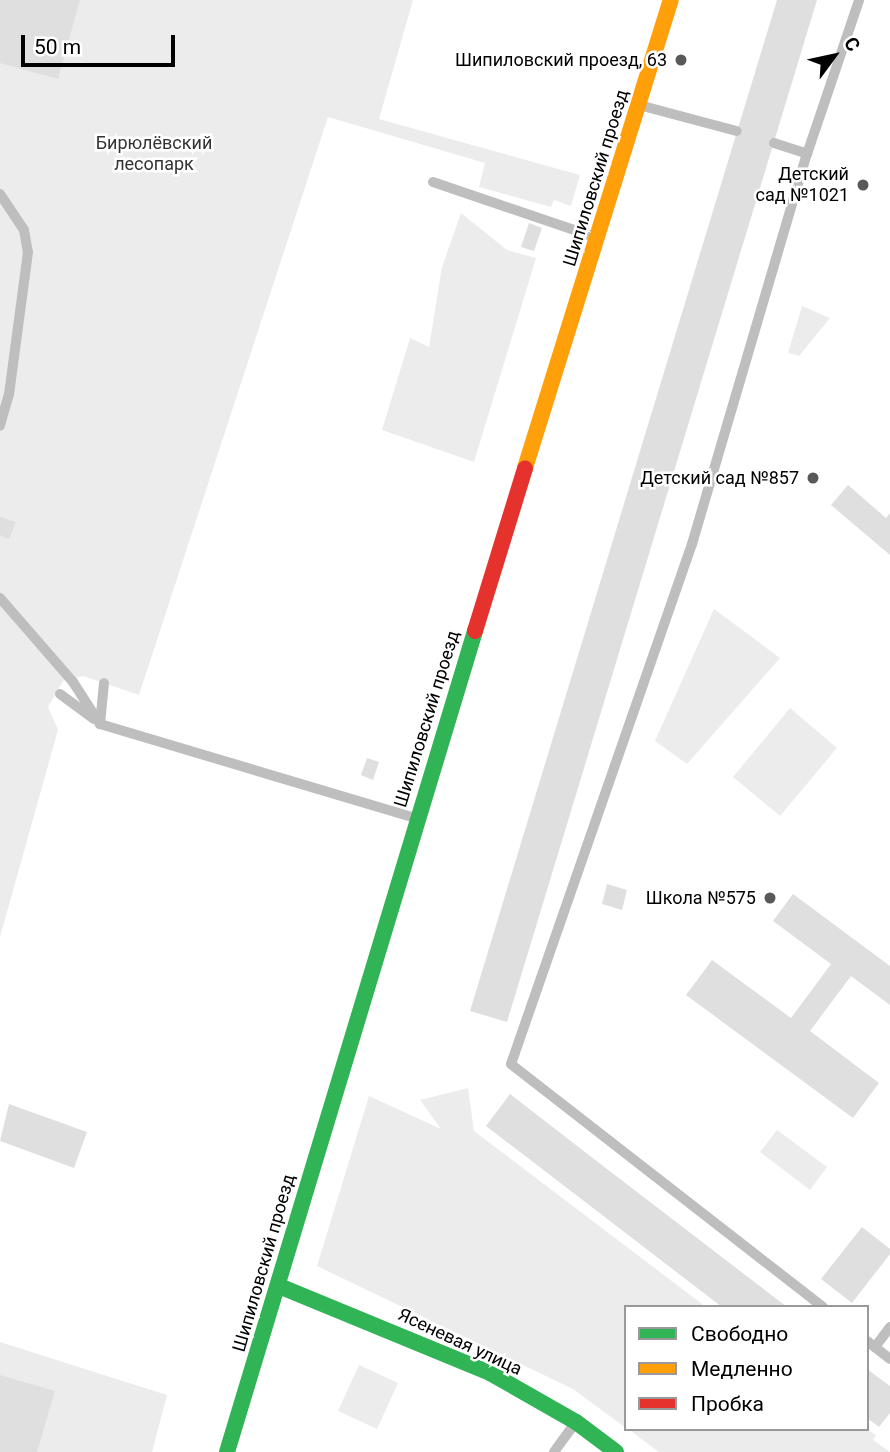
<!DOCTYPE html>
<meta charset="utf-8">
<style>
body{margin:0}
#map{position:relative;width:890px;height:1452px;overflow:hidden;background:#fff;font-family:Roboto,sans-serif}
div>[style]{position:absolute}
.green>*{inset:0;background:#ececec}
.building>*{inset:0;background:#dfdfdf}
.lane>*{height:10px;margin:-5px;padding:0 5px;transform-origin:5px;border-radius:5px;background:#bebebe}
.fast>*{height:16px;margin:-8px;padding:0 8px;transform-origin:8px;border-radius:8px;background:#30b455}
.slow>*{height:16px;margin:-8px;padding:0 8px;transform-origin:8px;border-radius:8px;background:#ff9f0a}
.jam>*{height:16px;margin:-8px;padding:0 8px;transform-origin:8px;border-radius:8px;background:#e5322d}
.dots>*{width:19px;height:19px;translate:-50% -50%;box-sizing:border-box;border:4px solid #fff;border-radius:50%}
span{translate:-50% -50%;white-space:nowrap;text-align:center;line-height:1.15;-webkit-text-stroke:5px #fff;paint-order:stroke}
.poi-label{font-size:18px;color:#000}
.right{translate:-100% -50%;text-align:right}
.park-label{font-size:18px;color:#333}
.street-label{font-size:18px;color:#000}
.legend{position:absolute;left:624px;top:1305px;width:245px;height:126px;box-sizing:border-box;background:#fff;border:2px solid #999;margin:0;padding:9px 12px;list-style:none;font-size:21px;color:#000}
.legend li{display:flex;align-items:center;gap:14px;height:35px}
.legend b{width:35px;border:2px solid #999}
.north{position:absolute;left:799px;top:21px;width:70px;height:70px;-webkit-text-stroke:5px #fff;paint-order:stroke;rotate:57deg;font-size:19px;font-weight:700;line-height:28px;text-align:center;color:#000}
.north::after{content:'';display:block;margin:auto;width:24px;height:32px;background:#000;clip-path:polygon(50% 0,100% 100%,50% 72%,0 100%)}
.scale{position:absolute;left:21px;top:35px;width:154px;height:32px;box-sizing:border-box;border:4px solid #000;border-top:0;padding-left:9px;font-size:21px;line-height:24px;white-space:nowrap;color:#000;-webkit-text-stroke:5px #fff;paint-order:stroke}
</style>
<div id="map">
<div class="green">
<div style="clip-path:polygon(0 0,413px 0,379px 119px,580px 175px,571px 206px,554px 200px,551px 207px,479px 187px,485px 163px,328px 117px,139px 695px,83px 676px,63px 681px,48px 707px,58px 730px,0 937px)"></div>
<div style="clip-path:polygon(461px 213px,507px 250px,536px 258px,474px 462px,382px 430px,410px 338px,429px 347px,442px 267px)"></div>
<div style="clip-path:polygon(802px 306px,830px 318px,799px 356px,788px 353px)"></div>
<div style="clip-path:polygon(714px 609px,780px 658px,687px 764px,655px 741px)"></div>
<div style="clip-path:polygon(790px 708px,837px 748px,780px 816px,733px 777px)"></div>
<div style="clip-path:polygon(468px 1088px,474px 1131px,706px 1307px,626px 1307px,626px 1428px,573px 1389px,317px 1266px,369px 1096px,441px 1129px,420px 1100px)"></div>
<div style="clip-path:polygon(777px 1130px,827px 1167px,810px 1190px,760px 1152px)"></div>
<div style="clip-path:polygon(0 1342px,167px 1395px,152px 1452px,0 1452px)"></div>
<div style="clip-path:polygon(359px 1365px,398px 1383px,377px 1429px,338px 1411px)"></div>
<div style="clip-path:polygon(628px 1429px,867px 1429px,876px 1435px,873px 1440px,890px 1452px,659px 1452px)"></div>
</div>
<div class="building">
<div style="clip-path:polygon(0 0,80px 0,58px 79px,0 63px)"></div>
<div style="clip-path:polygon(777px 0,817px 0,507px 1022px,470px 1011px)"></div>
<div style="clip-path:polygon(529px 223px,542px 228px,534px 251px,521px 247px)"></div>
<div style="clip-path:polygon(848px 485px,886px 518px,890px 513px,890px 555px,831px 505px)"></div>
<div style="clip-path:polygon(0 517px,16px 522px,9px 539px,0 535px)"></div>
<div style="clip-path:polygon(367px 758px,379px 762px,373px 780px,361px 775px)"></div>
<div style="clip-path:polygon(607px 884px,627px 890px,622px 910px,602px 904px)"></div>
<div style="clip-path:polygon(793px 894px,890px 966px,890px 1005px,851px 976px,810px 1031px,879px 1083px,853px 1118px,686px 995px,712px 960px,791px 1018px,831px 964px,773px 921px)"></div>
<div style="clip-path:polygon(510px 1094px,594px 1159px,787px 1307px,722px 1307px,486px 1126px)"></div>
<div style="clip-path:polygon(9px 1104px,87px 1132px,74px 1168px,0 1141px)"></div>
<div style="clip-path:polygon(862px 1227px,890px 1249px,890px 1254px,852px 1303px,821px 1279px)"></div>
<div style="clip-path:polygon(867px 1369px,890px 1386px,890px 1413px,879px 1427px,867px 1418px)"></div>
<div style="clip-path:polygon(0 1375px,55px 1391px,37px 1452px,0 1452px)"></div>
</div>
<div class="lane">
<div style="left:639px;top:105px;width:101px;rotate:14.9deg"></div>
<div style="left:774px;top:143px;width:35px;rotate:18deg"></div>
<div style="left:433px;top:182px;width:171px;rotate:18.8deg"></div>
<div style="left:0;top:194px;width:43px;rotate:56.3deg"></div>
<div style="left:24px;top:230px;width:22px;rotate:80deg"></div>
<div style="left:28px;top:252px;width:143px;rotate:97.6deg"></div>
<div style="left:9px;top:394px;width:33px;rotate:106deg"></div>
<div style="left:0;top:598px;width:111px;rotate:49deg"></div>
<div style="left:73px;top:682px;width:50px;rotate:57.3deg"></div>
<div style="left:100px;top:724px;width:329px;rotate:16.6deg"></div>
<div style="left:60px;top:694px;width:42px;rotate:36.3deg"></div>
<div style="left:100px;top:724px;width:41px;rotate:-84.4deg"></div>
<div style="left:823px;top:1307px;width:395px;rotate:-142.1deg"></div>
<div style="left:511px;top:1064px;width:551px;rotate:-70.81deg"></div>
<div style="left:692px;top:544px;width:407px;rotate:-73.6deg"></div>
<div style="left:807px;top:154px;width:163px;rotate:-71.3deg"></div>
<div style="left:867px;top:1341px;width:29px;rotate:38deg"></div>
<div style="left:875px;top:1347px;width:25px;rotate:-53deg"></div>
<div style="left:554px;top:1452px;width:34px;rotate:-54deg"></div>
</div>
<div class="fast">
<div style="left:279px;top:1286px;width:228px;rotate:22.4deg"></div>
<div style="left:490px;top:1373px;width:99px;rotate:29.7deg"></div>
<div style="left:576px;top:1422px;width:50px;rotate:36.9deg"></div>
<div style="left:227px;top:1452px;width:858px;rotate:-73.19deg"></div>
</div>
<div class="slow">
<div style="left:525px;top:468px;width:490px;rotate:-72.7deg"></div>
</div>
<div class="jam">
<div style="left:475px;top:631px;width:170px;rotate:-72.9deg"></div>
</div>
<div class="dots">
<div style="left:681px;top:60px;background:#595959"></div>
<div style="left:863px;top:185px;background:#595959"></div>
<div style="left:813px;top:478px;background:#595959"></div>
<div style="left:770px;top:898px;background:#595959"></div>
</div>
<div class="poi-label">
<span class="right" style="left:667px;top:60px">Шипиловский проезд, 63</span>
<span class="right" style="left:849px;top:185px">Детский<br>сад №1021</span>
<span class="right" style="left:799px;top:478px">Детский сад №857</span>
<span class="right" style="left:756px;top:898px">Школа №575</span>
</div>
<div class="park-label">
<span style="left:154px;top:154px">Бирюлёвский<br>лесопарк</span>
</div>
<div class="street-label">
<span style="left:596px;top:178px;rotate:-73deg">Шипиловский проезд</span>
<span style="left:427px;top:719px;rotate:-73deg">Шипиловский проезд</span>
<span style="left:264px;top:1263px;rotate:-74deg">Шипиловский проезд</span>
<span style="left:460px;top:1342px;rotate:25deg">Ясеневая улица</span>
</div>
<ul class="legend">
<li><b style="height:9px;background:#30b455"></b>Свободно</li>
<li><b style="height:9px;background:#ff9f0a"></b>Медленно</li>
<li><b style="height:9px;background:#e5322d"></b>Пробка</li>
</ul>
<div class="north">С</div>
<div class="scale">50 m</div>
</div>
